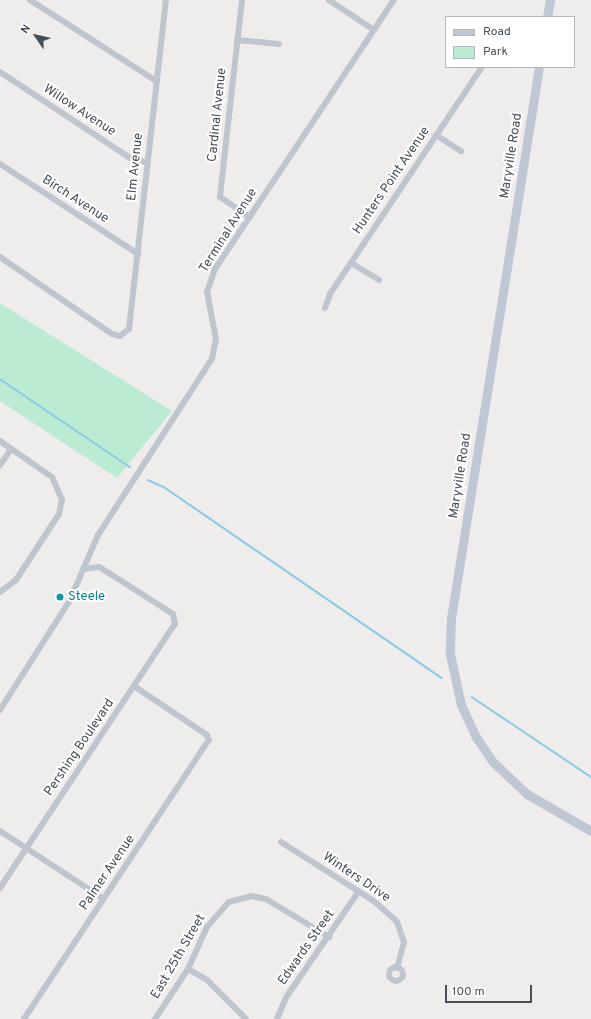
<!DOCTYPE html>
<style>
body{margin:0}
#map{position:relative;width:591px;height:1019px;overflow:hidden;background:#efecec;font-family:Overpass,sans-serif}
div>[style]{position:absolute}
.green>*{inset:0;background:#bcebd3}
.stream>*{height:1.5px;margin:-0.75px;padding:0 0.75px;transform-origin:0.75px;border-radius:0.75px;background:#8bcae6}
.street>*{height:6px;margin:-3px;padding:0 3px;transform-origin:3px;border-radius:3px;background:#bec5ce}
.street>.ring{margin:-3px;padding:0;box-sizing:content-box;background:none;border:6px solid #bec5ce;border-radius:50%}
.secondary>*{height:9px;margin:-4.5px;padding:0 4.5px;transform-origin:4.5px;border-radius:4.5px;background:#bfc7d4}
.dots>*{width:11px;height:11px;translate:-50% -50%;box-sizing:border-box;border:2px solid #fff;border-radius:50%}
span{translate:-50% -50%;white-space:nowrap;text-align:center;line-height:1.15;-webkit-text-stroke:4px #fff;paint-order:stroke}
.street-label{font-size:13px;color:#464e58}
.culture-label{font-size:13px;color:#0d838f}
.left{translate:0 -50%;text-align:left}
.legend{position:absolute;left:445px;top:16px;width:130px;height:52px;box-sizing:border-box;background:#fff;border:1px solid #b5b8bc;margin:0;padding:5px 7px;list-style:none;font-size:12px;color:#464e58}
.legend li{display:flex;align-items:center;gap:8px;height:20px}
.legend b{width:20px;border:1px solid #b5b8bc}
.north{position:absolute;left:16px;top:16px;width:40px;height:40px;-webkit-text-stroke:3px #fff;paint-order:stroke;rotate:304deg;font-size:11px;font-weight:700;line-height:16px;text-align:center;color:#464e58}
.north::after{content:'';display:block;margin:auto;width:14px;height:18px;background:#464e58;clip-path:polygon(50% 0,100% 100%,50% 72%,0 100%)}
.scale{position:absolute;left:445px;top:985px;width:87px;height:18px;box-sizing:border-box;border:2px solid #464e58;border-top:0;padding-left:5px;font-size:12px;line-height:14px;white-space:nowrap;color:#464e58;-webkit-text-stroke:3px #fff;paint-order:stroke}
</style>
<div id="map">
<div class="green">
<div style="clip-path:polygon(0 303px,172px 411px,117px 478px,0 401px)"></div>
</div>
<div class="stream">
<div style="left:0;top:379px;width:157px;rotate:34.1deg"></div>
<div style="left:148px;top:480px;width:17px;rotate:24deg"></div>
<div style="left:164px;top:487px;width:337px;rotate:34.5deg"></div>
<div style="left:472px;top:697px;width:143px;rotate:33.9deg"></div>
</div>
<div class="street">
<div style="left:30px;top:0;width:150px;rotate:32.7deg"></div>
<div style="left:242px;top:0;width:198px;rotate:96.4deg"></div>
<div style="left:220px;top:197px;width:36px;rotate:34deg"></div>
<div style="left:329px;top:0;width:54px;rotate:33.7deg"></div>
<div style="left:237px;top:40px;width:42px;rotate:5.4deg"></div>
<div style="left:0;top:72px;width:156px;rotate:33.5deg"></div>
<div style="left:130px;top:158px;width:18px;rotate:16deg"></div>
<div style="left:436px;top:135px;width:30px;rotate:33deg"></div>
<div style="left:0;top:164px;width:165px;rotate:33.1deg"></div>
<div style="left:0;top:257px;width:136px;rotate:34.5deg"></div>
<div style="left:112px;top:334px;width:8px;rotate:14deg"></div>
<div style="left:120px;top:336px;width:11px;rotate:-38deg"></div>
<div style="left:129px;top:329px;width:331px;rotate:-83.6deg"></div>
<div style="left:351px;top:263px;width:33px;rotate:31deg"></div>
<div style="left:325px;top:308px;width:15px;rotate:-70deg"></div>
<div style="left:330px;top:294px;width:273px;rotate:-56.2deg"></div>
<div style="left:0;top:441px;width:63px;rotate:34.7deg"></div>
<div style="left:52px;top:477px;width:24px;rotate:66deg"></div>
<div style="left:62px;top:499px;width:15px;rotate:101deg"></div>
<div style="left:59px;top:514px;width:79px;rotate:123.1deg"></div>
<div style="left:16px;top:580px;width:20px;rotate:143deg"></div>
<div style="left:0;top:465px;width:19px;rotate:-55deg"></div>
<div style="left:0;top:710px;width:130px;rotate:-57.5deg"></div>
<div style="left:70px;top:600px;width:71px;rotate:-66.7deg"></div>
<div style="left:98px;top:535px;width:210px;rotate:-57.1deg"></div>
<div style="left:212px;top:359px;width:20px;rotate:-79deg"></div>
<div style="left:216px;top:339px;width:48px;rotate:-100.8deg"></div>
<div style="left:207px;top:292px;width:24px;rotate:-71deg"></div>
<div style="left:215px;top:269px;width:323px;rotate:-56.4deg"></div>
<div style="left:0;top:831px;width:124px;rotate:33.2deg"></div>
<div style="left:281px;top:842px;width:110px;rotate:32.4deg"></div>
<div style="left:374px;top:901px;width:31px;rotate:42deg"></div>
<div style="left:397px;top:922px;width:21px;rotate:71deg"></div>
<div style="left:404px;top:942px;width:27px;rotate:105deg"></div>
<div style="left:0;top:888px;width:317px;rotate:-56.5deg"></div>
<div style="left:175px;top:624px;width:10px;rotate:-101deg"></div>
<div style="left:173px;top:614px;width:76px;rotate:-147.4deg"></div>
<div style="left:109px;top:573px;width:12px;rotate:-149deg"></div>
<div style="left:99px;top:567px;width:16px;rotate:173deg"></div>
<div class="ring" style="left:389px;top:967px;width:8px;height:8px"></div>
<div style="left:188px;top:969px;width:22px;rotate:30deg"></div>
<div style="left:207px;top:980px;width:55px;rotate:45deg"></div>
<div style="left:24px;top:1019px;width:335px;rotate:-56.5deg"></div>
<div style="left:209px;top:740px;width:5px;rotate:-112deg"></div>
<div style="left:207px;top:735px;width:88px;rotate:-146.1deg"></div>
<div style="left:155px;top:1019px;width:60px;rotate:-56.6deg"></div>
<div style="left:188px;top:969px;width:46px;rotate:-65.7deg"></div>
<div style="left:207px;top:927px;width:33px;rotate:-49deg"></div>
<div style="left:229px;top:902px;width:23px;rotate:-15deg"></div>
<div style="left:251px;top:896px;width:15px;rotate:11deg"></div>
<div style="left:266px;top:899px;width:74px;rotate:31.1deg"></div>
<div style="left:277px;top:1019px;width:25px;rotate:-67deg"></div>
<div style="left:287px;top:996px;width:127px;rotate:-55.6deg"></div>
</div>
<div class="secondary">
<div style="left:547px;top:17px;width:17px;rotate:-80deg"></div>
<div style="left:539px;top:67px;width:558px;rotate:99.07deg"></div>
<div style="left:451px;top:618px;width:36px;rotate:92deg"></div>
<div style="left:450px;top:654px;width:52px;rotate:77.8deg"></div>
<div style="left:461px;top:705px;width:35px;rotate:65deg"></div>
<div style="left:476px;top:737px;width:30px;rotate:56deg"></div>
<div style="left:493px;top:762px;width:47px;rotate:43.3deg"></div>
<div style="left:527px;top:794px;width:74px;rotate:30deg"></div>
</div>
<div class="dots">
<div style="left:60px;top:597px;background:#0f9aa8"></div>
</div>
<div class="street-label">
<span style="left:79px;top:111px;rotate:33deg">Willow Avenue</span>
<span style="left:218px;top:115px;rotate:-84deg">Cardinal Avenue</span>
<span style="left:512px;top:156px;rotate:-81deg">Maryville Road</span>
<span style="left:136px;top:167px;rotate:-84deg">Elm Avenue</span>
<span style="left:392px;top:181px;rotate:-56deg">Hunters Point Avenue</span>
<span style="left:75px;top:200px;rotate:33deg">Birch Avenue</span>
<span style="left:229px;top:231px;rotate:-58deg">Terminal Avenue</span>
<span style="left:461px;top:476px;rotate:-81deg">Maryville Road</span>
<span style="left:80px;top:748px;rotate:-56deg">Pershing Boulevard</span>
<span style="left:108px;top:873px;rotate:-56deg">Palmer Avenue</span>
<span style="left:356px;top:878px;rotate:34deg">Winters Drive</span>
<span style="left:307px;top:948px;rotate:-55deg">Edwards Street</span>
<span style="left:179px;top:957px;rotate:-60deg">East 25th Street</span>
</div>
<div class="culture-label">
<span class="left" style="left:68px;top:597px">Steele</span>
</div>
<ul class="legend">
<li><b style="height:5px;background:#bfc7d4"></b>Road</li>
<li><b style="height:11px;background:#bcebd3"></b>Park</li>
</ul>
<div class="north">N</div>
<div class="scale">100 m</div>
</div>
